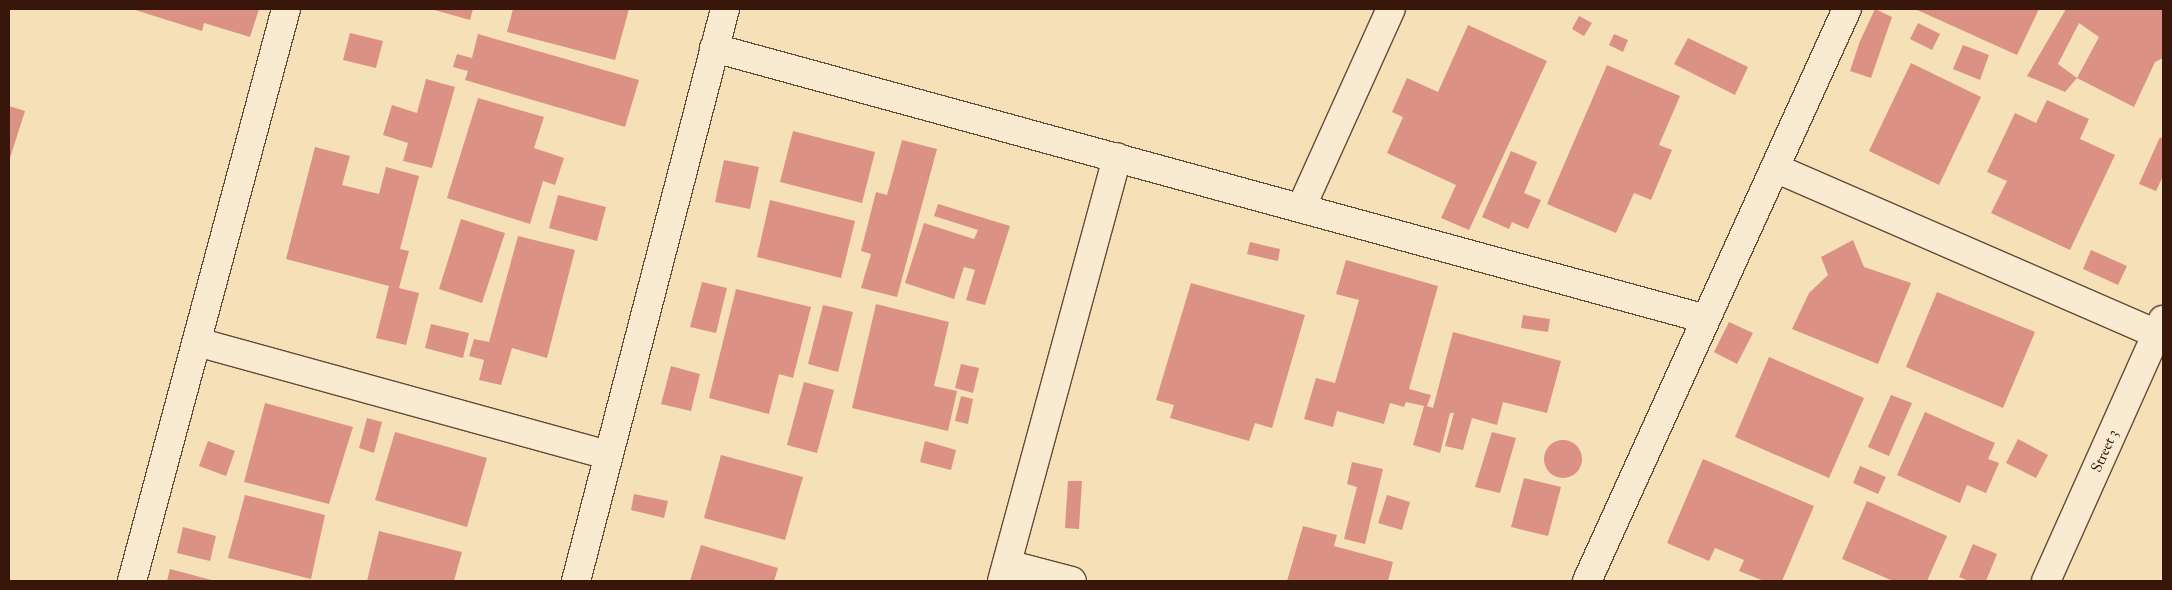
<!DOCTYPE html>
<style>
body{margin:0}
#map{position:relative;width:2172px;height:590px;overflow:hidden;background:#f5e0b8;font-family:"IM FELL Double Pica",serif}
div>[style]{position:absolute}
.building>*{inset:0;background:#db9284}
.round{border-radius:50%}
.roads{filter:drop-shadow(1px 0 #674936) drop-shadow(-1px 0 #674936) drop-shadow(0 1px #674936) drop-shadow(0 -1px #674936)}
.minor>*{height:28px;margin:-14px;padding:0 14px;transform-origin:14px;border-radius:14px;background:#f8ebd1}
span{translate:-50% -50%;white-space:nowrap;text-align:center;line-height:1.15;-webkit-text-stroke:4px #f8ebd1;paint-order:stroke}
.street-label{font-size:15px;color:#38170a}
.frame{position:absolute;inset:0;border:10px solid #38170a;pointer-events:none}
</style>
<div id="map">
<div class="building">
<div style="clip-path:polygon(132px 9px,259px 9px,250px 37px,204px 23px,202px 31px)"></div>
<div style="clip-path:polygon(431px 9px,473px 9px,470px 20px)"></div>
<div style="clip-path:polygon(513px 9px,629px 9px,615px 60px,507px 32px)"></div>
<div style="clip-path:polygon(1875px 9px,1892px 17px,1871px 78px,1850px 71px,1860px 41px)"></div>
<div style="clip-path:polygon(1915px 9px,2039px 9px,2017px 55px)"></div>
<div style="clip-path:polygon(2066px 9px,2163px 9px,2163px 58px,2155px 62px,2134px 107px,2077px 78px,2099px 37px,2079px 23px,2058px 64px,2077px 78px,2065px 92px,2027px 76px)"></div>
<div style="clip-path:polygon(1579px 16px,1592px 23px,1584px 36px,1572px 29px)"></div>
<div style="clip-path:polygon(1918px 23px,1940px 34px,1932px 50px,1910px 39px)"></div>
<div style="clip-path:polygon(1468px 25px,1547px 61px,1469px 230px,1441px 218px,1456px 185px,1387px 153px,1403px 117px,1392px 112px,1407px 78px,1438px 92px)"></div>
<div style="clip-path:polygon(350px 33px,383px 41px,376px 68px,343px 60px)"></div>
<div style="clip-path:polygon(478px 34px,639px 80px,625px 127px,465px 80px,468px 71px,453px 67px,457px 54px,472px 58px)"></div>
<div style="clip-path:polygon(1614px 34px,1628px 40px,1623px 52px,1609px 45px)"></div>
<div style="clip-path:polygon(1688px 38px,1748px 67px,1735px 95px,1674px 64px)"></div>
<div style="clip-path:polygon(1963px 45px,1989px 55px,1980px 80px,1953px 69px)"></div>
<div style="clip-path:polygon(1911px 63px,1981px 97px,1939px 185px,1869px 151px)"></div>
<div style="clip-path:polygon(1607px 65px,1680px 96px,1659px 145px,1672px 150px,1651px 200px,1634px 193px,1616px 233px,1547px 204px)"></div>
<div style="clip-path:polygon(426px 79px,455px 87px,432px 168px,403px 161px,408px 143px,383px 135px,392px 105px,417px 113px)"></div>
<div style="clip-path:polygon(478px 98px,544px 117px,534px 148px,564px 158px,555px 185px,543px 181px,530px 224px,447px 198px)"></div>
<div style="clip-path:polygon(2047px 100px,2089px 119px,2080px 139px,2115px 155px,2070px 250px,1991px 213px,2007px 181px,1987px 172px,2015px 113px,2036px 123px)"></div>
<div style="clip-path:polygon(9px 106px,25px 111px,9px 161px)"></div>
<div style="clip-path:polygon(793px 131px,875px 152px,862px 203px,780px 182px)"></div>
<div style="clip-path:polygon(2160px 137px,2163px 139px,2163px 176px,2156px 191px,2139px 184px)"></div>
<div style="clip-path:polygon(902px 140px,937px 149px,897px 297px,861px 288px,871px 254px,861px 251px,876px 192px,887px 195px)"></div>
<div style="clip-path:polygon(315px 147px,350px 156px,342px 185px,379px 194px,386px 167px,419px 176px,400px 249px,409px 251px,399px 288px,419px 293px,406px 345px,376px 338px,389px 286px,286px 259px)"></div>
<div style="clip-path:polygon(1511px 151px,1537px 162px,1524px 193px,1541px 200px,1528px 229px,1512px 222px,1509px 229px,1482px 217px)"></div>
<div style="clip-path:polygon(724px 160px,759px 167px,750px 209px,715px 202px)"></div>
<div style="clip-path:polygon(558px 195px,606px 207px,597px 241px,549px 228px)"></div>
<div style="clip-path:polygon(770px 200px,855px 221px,841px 278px,757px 257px)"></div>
<div style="clip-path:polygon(938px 204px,1010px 226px,985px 305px,966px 300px,975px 270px,964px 267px,954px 299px,905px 283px,924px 223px,974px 239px,978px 230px,934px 216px)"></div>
<div style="clip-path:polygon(461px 219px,505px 233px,482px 303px,439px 289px)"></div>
<div style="clip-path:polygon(518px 236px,575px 250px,547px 358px,512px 348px,501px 385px,479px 380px,484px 360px,469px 356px,474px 339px,489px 342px)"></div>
<div style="clip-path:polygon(1853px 240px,1864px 267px,1911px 283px,1878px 364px,1792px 329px,1809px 293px,1828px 275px,1821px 257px)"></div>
<div style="clip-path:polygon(1250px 242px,1280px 249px,1278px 261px,1247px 254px)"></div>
<div style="clip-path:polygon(2091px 250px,2127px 266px,2118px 285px,2083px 269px)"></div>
<div style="clip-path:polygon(1346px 260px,1438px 286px,1409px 389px,1431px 395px,1427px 406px,1433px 408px,1453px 332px,1561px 361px,1547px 413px,1503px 402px,1497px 425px,1472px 418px,1463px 450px,1445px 446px,1454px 413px,1450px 413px,1440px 453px,1413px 445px,1424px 406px,1406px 402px,1404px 407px,1390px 403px,1384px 424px,1337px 411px,1333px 427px,1304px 419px,1316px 378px,1335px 383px,1359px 300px,1336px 294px)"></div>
<div style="clip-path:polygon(702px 282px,727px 288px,716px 333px,690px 327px)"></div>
<div style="clip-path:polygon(1191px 283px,1305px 315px,1272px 428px,1255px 423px,1249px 441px,1170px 418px,1174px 405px,1156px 400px)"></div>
<div style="clip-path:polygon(736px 289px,811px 307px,793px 378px,779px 374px,769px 414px,709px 398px)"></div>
<div style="clip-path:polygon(1937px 292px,2035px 332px,2003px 408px,1906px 367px)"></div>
<div style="clip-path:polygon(876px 304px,949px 322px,934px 386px,957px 391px,948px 431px,852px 408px)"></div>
<div style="clip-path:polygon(823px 305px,853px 312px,838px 372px,808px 364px)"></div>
<div style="clip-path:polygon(1523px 315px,1550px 319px,1548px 332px,1521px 328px)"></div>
<div style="clip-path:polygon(1729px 322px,1753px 333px,1737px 364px,1714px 352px)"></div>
<div style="clip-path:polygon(431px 324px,469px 333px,463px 358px,425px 348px)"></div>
<div style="clip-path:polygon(1769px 357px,1864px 398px,1829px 478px,1735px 437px)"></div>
<div style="clip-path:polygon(961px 364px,979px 368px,973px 393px,955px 388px)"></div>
<div style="clip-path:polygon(671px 366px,700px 374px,691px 411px,661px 404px)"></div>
<div style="clip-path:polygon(804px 382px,834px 390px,817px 453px,787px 445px)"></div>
<div style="clip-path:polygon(1891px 395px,1912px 403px,1889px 456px,1868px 447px)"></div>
<div style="clip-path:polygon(961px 396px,973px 399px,968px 424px,955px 421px)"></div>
<div style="clip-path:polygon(265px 403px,353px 427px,329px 504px,244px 482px)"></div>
<div style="clip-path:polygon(1925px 412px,1995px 443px,1988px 459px,1999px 463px,1986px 493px,1967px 485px,1960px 503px,1897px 475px)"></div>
<div style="clip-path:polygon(367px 418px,382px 422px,374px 453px,359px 448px)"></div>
<div style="clip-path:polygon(395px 432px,487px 458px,467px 527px,375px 500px)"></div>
<div style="clip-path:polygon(1492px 432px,1516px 438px,1500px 493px,1475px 487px)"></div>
<div style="clip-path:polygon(2018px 439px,2048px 455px,2036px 478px,2006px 463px)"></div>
<div class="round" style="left:1544px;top:440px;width:38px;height:38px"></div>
<div style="clip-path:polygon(208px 441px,235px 451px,226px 476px,199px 466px)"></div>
<div style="clip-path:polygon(925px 441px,956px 450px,951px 470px,920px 462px)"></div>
<div style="clip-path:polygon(721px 455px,803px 477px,785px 540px,704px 518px)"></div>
<div style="clip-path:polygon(1703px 459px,1814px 506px,1782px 581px,1764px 581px,1739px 571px,1744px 560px,1715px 548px,1709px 561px,1667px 543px)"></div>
<div style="clip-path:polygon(1352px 462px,1383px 469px,1365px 544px,1344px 539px,1357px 487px,1347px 484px)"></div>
<div style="clip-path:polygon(1860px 466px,1886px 477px,1878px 494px,1853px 483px)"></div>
<div style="clip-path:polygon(1524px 478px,1561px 487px,1548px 536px,1511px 527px)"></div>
<div style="clip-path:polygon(1068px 481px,1082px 481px,1079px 529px,1065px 528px)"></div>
<div style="clip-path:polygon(634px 494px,668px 501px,664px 518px,631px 510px)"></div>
<div style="clip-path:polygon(245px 495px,325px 515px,311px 579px,228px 558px)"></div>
<div style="clip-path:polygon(1387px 495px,1410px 502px,1402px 530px,1378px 523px)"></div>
<div style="clip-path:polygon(1867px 501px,1947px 536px,1927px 581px,1893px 581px,1842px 559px)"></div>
<div style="clip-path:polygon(1303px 526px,1337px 535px,1334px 546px,1393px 562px,1388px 581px,1287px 581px)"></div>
<div style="clip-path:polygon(183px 527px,216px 536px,210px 561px,177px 553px)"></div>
<div style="clip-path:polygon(379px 531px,462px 552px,454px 581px,367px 581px)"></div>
<div style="clip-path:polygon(1973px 544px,1997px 554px,1986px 581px,1969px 581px,1959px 577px)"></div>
<div style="clip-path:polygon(701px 545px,778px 568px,774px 581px,690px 581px)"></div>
<div style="clip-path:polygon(170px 569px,215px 581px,167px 581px)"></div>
</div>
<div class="roads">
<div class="minor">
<div style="left:714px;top:48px;width:1028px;rotate:15.28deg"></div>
<div style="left:1775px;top:168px;width:417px;rotate:23.5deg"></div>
<div style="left:1301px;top:208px;width:218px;rotate:-65.7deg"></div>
<div style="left:197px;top:342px;width:426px;rotate:15.4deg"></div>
<div style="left:1007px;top:564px;width:67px;rotate:14.7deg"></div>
<div style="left:132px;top:581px;width:592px;rotate:-74.93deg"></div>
<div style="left:576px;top:581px;width:591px;rotate:-75.4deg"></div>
<div style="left:1002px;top:581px;width:439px;rotate:-74.8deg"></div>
<div style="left:1587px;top:581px;width:628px;rotate:-65.56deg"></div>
<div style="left:2046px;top:581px;width:286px;rotate:-65.9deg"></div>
</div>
</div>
<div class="street-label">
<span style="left:2105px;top:451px;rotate:-66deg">Street 3</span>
</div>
<div class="frame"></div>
</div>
